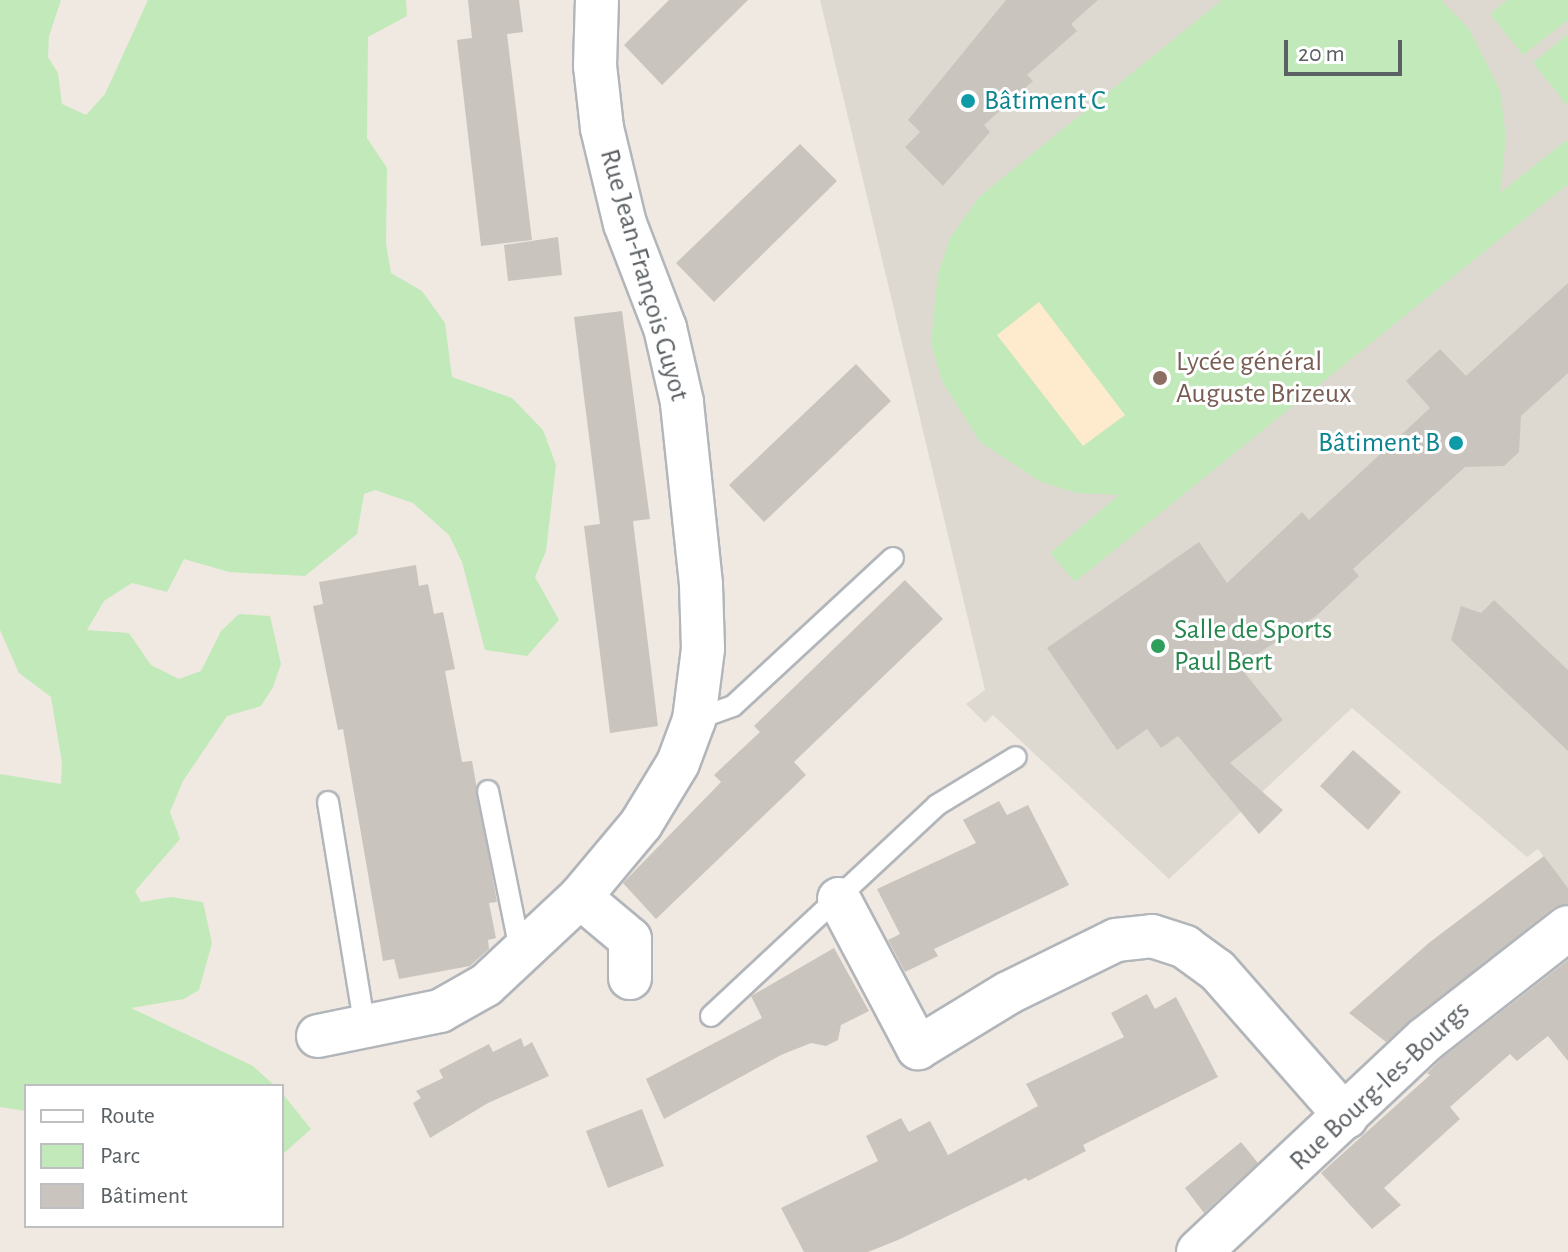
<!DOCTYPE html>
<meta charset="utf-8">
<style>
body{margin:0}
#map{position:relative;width:1568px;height:1252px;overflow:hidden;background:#efe9e1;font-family:"Alegreya Sans",sans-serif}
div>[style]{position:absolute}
.education>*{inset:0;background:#ded9d0}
.green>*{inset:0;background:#c2e9ba}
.sand>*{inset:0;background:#feeacc}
.building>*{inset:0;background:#cac4be}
.roads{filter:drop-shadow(2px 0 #b2b6ba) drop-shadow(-2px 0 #b2b6ba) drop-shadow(0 2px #b2b6ba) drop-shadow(0 -2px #b2b6ba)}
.lane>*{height:20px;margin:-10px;padding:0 10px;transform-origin:10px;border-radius:10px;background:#fff}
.street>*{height:42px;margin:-21px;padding:0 21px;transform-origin:21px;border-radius:21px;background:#fff}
.secondary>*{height:44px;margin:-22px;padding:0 22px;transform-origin:22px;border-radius:22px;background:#fff}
.dots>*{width:22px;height:22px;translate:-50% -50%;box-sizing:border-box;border:4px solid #fff;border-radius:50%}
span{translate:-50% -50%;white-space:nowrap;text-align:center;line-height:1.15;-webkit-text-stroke:6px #fff;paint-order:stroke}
.culture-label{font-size:28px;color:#0d838f}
.left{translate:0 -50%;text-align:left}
.right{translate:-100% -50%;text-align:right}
.street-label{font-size:28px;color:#5a6064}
.education-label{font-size:28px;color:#785e54}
.leisure-label{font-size:28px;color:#27864d}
.legend{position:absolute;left:24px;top:1084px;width:260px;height:144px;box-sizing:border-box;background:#fff;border:2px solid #bdbfc1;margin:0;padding:10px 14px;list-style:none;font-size:24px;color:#5a6064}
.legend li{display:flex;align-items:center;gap:16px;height:40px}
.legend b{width:40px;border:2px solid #bdbfc1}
.scale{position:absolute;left:1284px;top:40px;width:118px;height:36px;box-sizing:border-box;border:4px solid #5a6064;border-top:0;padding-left:10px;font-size:24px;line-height:28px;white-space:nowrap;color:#5a6064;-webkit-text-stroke:6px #fff;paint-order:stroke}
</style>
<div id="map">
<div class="education">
<div style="clip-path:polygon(820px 0,1568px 0,1568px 888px,1538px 849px,1527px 857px,1352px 708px,1169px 879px,993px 715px,985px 723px,966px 704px,985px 690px)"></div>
</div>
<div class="green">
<div style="clip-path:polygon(0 0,61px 0,49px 36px,48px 57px,58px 73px,62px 104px,86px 115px,105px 94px,148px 0,406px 0,407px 16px,368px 37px,367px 138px,387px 168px,386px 244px,391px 273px,422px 291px,445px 323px,452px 377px,512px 398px,543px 430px,556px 465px,546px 551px,535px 577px,559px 620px,527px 656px,485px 650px,462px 562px,449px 535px,413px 503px,375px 490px,364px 494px,357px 534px,305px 576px,229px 572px,184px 559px,167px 592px,132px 583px,104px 601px,87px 630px,129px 633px,151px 665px,179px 679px,201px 671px,221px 631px,239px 614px,270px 616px,281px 664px,273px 687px,261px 706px,227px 716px,183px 781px,170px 812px,180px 839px,135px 891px,141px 902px,171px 897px,203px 902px,212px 943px,199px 990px,184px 999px,131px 1008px,253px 1066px,275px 1086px,26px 1086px,26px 1111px,0 1107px,0 774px,61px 784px,62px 763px,51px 697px,19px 673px,0 630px)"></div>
<div style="clip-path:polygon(1222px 0,1441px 0,1469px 29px,1500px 90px,1506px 138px,1500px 193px,1568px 139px,1568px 184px,1075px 582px,1050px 553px,1119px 495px,1077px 493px,1041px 482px,980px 442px,942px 381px,931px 343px,938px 274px,950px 238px,979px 197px)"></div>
<div style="clip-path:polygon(1507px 0,1568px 0,1568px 20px,1523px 55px,1490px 14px)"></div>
<div style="clip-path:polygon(1568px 34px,1568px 103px,1566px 104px,1533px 63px)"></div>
<div style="clip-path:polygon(282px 1093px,311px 1129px,282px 1155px)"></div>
</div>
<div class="sand">
<div style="clip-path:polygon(1039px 302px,1125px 415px,1083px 446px,997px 335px)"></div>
</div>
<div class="building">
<div style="clip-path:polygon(468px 0,519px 0,523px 32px,507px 34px,532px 240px,481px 246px,457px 40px,472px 38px)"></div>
<div style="clip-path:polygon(669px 0,748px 0,662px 85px,624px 45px)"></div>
<div style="clip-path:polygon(1006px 0,1098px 0,1071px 24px,1077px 31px,1027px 75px,1033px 81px,984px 125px,990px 132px,943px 186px,905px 147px,920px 132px,908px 120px)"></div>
<div style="clip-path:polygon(800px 144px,837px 181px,714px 302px,676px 263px)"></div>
<div style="clip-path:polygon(558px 237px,562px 275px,508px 281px,504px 245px)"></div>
<div style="clip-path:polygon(1568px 283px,1568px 373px,1521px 416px,1519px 452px,1504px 466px,1465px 467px,1353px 569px,1359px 576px,1316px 616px,1239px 666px,1283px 720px,1230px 763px,1283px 810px,1259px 834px,1178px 736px,1161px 748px,1147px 729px,1117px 750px,1047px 648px,1199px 542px,1227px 583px,1302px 512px,1309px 520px,1430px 408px,1406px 381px,1440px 349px,1466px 376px)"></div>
<div style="clip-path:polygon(622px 311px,650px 519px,633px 521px,658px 726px,610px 733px,584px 526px,600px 524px,574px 317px)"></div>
<div style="clip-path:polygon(856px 364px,891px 401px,764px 522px,729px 485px)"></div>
<div style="clip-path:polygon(416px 565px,419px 586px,428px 584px,434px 614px,443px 612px,455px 669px,445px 671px,462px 762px,472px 761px,497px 902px,489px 903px,496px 938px,488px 940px,489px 949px,470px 966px,399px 979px,394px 959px,383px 961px,343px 729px,338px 730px,313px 606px,323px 604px,319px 582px)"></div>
<div style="clip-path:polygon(905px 580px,943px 619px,794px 762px,806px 775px,656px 919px,623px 883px,721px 782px,714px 775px,760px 732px,754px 726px)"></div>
<div style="clip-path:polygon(1494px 600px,1568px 670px,1568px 751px,1451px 640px,1461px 606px,1481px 613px)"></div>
<div style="clip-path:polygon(1353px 750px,1401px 792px,1368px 830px,1320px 786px)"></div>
<div style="clip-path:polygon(999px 801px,1007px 815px,1028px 805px,1069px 885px,934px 949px,938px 956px,905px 972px,888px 940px,900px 934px,877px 889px,976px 843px,963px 820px)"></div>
<div style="clip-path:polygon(1544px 856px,1568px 888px,1568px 904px,1553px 908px,1386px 1042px,1349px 1013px,1430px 942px)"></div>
<div style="clip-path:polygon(834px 948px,869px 1011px,841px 1025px,838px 1040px,826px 1046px,811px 1043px,781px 1055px,664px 1119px,646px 1079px,762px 1018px,751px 996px)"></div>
<div style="clip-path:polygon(1568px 960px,1568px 1061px,1548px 1036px,1517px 1061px,1510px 1054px,1450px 1107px,1460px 1119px,1384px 1188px,1401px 1205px,1372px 1229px,1321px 1173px,1430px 1075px,1427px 1073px,1442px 1058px)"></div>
<div style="clip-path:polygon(1147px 994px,1155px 1009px,1176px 997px,1218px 1077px,1083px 1145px,1086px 1151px,1028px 1181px,1026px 1178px,898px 1240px,868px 1252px,804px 1252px,781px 1208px,878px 1161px,866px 1136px,901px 1118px,909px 1132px,930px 1121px,948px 1155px,1038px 1106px,1026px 1084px,1124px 1037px,1111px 1013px)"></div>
<div style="clip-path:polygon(521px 1038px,524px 1047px,532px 1042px,549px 1076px,488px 1103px,430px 1138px,413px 1103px,421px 1098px,416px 1091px,443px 1078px,439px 1070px,489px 1044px,493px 1052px)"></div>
<div style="clip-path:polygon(642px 1109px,664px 1166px,608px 1188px,586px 1131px)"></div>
<div style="clip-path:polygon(1241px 1142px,1258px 1163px,1204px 1213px,1185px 1188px)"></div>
</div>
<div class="roads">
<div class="lane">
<div style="left:694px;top:720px;width:41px;rotate:-19.7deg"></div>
<div style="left:733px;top:706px;width:218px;rotate:-42.8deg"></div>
<div style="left:488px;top:791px;width:166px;rotate:78.6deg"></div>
<div style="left:328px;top:802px;width:230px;rotate:80.7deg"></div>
<div style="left:711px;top:1016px;width:309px;rotate:-43deg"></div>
<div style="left:937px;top:805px;width:92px;rotate:-31.3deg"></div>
</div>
<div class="street">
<div style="left:580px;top:897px;width:65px;rotate:40deg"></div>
<div style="left:630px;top:939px;width:39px;rotate:90deg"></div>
<div style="left:839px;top:899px;width:169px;rotate:62.1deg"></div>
<div style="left:918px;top:1048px;width:105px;rotate:-31.4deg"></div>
<div style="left:1008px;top:993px;width:120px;rotate:-26.1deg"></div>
<div style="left:1116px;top:940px;width:36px;rotate:-6deg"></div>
<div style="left:1152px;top:936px;width:35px;rotate:18deg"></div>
<div style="left:1185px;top:947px;width:39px;rotate:36deg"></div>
<div style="left:1217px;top:970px;width:196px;rotate:48.7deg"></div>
<div style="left:318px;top:1036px;width:125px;rotate:-11.6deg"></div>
<div style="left:440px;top:1011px;width:53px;rotate:-29.5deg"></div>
<div style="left:486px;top:985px;width:129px;rotate:-43.1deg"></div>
<div style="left:580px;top:897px;width:95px;rotate:-50.1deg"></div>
<div style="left:641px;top:824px;width:71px;rotate:-58.8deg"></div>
<div style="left:678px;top:763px;width:46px;rotate:-69.6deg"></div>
<div style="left:694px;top:720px;width:72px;rotate:-82.8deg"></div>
<div style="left:703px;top:649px;width:65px;rotate:-91.8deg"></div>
<div style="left:701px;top:584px;width:183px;rotate:-96deg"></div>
<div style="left:682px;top:402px;width:76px;rotate:-102.9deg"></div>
<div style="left:665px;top:328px;width:111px;rotate:-111deg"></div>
<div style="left:625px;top:224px;width:99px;rotate:-103.5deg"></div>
<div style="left:602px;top:128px;width:62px;rotate:-96.4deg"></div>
<div style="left:595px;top:66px;width:66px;rotate:-88.3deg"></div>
</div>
<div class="secondary">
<div style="left:1199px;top:1252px;width:311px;rotate:-43.2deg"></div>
<div style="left:1426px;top:1039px;width:180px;rotate:-38deg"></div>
</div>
</div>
<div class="dots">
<div style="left:968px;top:101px;background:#0f9aa8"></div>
<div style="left:1160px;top:378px;background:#8d6e63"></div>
<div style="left:1456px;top:443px;background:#0f9aa8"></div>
<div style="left:1158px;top:646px;background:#2e9e5b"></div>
</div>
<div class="culture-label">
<span class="left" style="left:984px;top:101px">Bâtiment C</span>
<span class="right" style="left:1440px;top:443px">Bâtiment B</span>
</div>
<div class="street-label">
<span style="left:644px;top:275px;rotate:74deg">Rue Jean-François Guyot</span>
<span style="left:1380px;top:1086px;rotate:-43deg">Rue Bourg-les-Bourgs</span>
</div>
<div class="education-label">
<span class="left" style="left:1176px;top:378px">Lycée général<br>Auguste Brizeux</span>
</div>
<div class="leisure-label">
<span class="left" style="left:1174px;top:646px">Salle de Sports<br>Paul Bert</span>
</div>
<ul class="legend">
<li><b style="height:10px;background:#fff"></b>Route</li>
<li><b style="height:22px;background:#c2e9ba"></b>Parc</li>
<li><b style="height:22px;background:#cac4be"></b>Bâtiment</li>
</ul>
<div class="scale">20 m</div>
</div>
